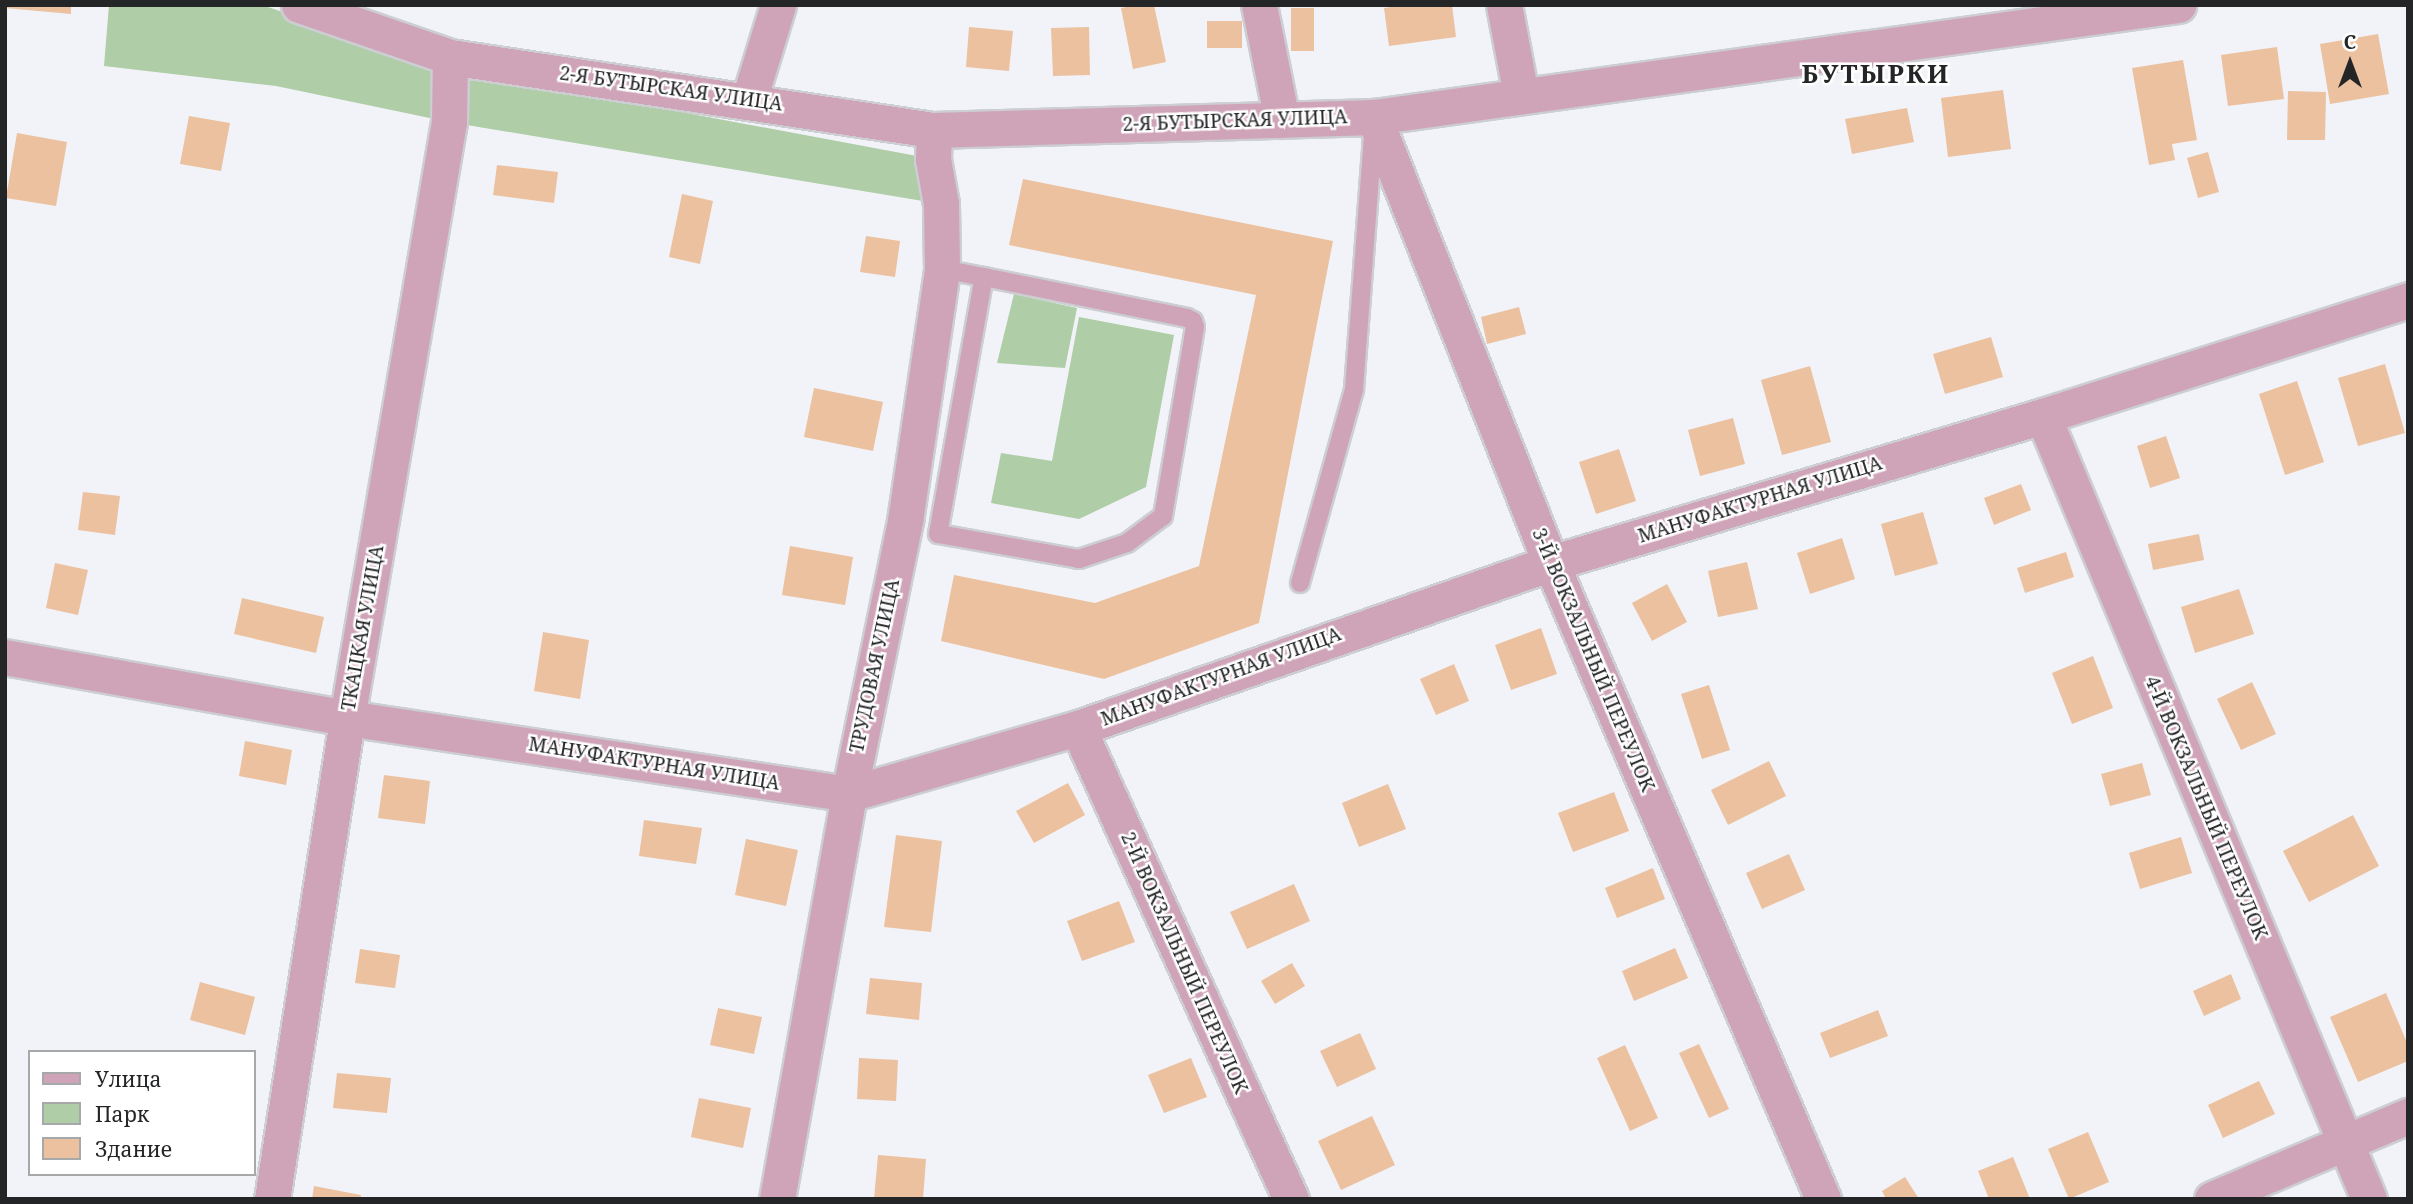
<!DOCTYPE html>
<meta charset="utf-8">
<style>
body{margin:0}
#map{position:relative;width:2413px;height:1204px;overflow:hidden;background:#f1f3f8;font-family:"Noto Serif",serif}
div>[style]{position:absolute}
.green>*{inset:0;background:#afcda6}
.building>*{inset:0;background:#ecc19f}
.roads{filter:drop-shadow(2px 0 #ccced2) drop-shadow(-2px 0 #ccced2) drop-shadow(0 2px #ccced2) drop-shadow(0 -2px #ccced2)}
.lane>*{height:18px;margin:-9px;padding:0 9px;transform-origin:9px;border-radius:9px;background:#cfa4b8}
.street>*{height:35px;margin:-17.5px;padding:0 17.5px;transform-origin:17.5px;border-radius:17.5px;background:#cfa4b8}
span{translate:-50% -50%;white-space:nowrap;text-align:center;line-height:1.15;-webkit-text-stroke:5px #fff;paint-order:stroke}
.street-label{font-size:19px;color:#242527}
.district-label{font-size:26px;color:#242527;font-weight:700;letter-spacing:2px}
.frame{position:absolute;inset:0;border:7px solid #242527;pointer-events:none}
.legend{position:absolute;left:28px;top:1050px;width:228px;height:126px;box-sizing:border-box;background:#fff;border:2px solid #a7a8a9;margin:0;padding:9px 12px;list-style:none;font-size:21px;color:#242527}
.legend li{display:flex;align-items:center;gap:14px;height:35px}
.legend b{width:35px;border:2px solid #a7a8a9}
.north{position:absolute;left:2315px;top:28px;width:70px;height:70px;-webkit-text-stroke:5px #fff;paint-order:stroke;rotate:0deg;font-size:19px;font-weight:700;line-height:28px;text-align:center;color:#242527}
.north::after{content:'';display:block;margin:auto;width:24px;height:32px;background:#242527;clip-path:polygon(50% 0,100% 100%,50% 72%,0 100%)}
</style>
<div id="map">
<div class="green">
<div style="clip-path:polygon(109px 5px,262px 5px,451px 69px,933px 159px,941px 204px,449px 122px,276px 86px,104px 66px)"></div>
<div style="clip-path:polygon(1014px 294px,1077px 308px,1065px 368px,997px 363px)"></div>
<div style="clip-path:polygon(1079px 317px,1174px 335px,1146px 487px,1079px 519px,991px 503px,1001px 453px,1052px 461px)"></div>
</div>
<div class="building">
<div style="clip-path:polygon(5px 5px,71px 5px,71px 14px,5px 8px)"></div>
<div style="clip-path:polygon(1137px 5px,1154px 5px,1166px 62px,1133px 69px,1121px 8px)"></div>
<div style="clip-path:polygon(1405px 5px,1452px 5px,1456px 37px,1389px 46px,1384px 8px)"></div>
<div style="clip-path:polygon(1291px 8px,1314px 8px,1314px 51px,1291px 51px)"></div>
<div style="clip-path:polygon(1207px 21px,1242px 21px,1242px 48px,1207px 48px)"></div>
<div style="clip-path:polygon(969px 27px,1013px 31px,1009px 71px,966px 67px)"></div>
<div style="clip-path:polygon(1089px 27px,1090px 75px,1053px 76px,1051px 28px)"></div>
<div style="clip-path:polygon(2378px 34px,2389px 94px,2330px 104px,2320px 44px)"></div>
<div style="clip-path:polygon(2277px 47px,2284px 99px,2228px 106px,2221px 55px)"></div>
<div style="clip-path:polygon(2183px 60px,2197px 140px,2172px 144px,2175px 160px,2149px 165px,2132px 68px)"></div>
<div style="clip-path:polygon(2003px 90px,2011px 149px,1948px 157px,1941px 98px)"></div>
<div style="clip-path:polygon(2288px 91px,2326px 92px,2325px 140px,2287px 140px)"></div>
<div style="clip-path:polygon(1907px 108px,1914px 142px,1852px 154px,1845px 119px)"></div>
<div style="clip-path:polygon(189px 116px,230px 123px,221px 171px,180px 164px)"></div>
<div style="clip-path:polygon(17px 133px,67px 142px,56px 206px,6px 198px)"></div>
<div style="clip-path:polygon(2208px 152px,2219px 192px,2198px 198px,2187px 158px)"></div>
<div style="clip-path:polygon(497px 165px,558px 172px,554px 203px,493px 195px)"></div>
<div style="clip-path:polygon(1023px 179px,1333px 241px,1259px 623px,1104px 679px,941px 641px,954px 575px,1095px 603px,1199px 566px,1256px 295px,1009px 245px)"></div>
<div style="clip-path:polygon(682px 194px,713px 201px,700px 264px,669px 257px)"></div>
<div style="clip-path:polygon(866px 236px,900px 241px,895px 277px,860px 272px)"></div>
<div style="clip-path:polygon(1519px 307px,1526px 334px,1487px 344px,1481px 317px)"></div>
<div style="clip-path:polygon(1991px 337px,2003px 377px,1945px 394px,1933px 354px)"></div>
<div style="clip-path:polygon(2385px 364px,2405px 433px,2358px 446px,2338px 378px)"></div>
<div style="clip-path:polygon(1810px 366px,1831px 442px,1782px 455px,1761px 380px)"></div>
<div style="clip-path:polygon(2297px 381px,2324px 462px,2285px 475px,2259px 394px)"></div>
<div style="clip-path:polygon(814px 388px,883px 402px,873px 451px,804px 437px)"></div>
<div style="clip-path:polygon(1733px 418px,1745px 464px,1700px 476px,1688px 430px)"></div>
<div style="clip-path:polygon(2166px 436px,2180px 478px,2150px 488px,2137px 446px)"></div>
<div style="clip-path:polygon(1619px 449px,1636px 501px,1596px 514px,1579px 462px)"></div>
<div style="clip-path:polygon(2021px 484px,2031px 510px,1994px 525px,1984px 498px)"></div>
<div style="clip-path:polygon(83px 492px,120px 496px,115px 535px,78px 530px)"></div>
<div style="clip-path:polygon(1923px 512px,1938px 564px,1895px 576px,1881px 524px)"></div>
<div style="clip-path:polygon(2199px 534px,2204px 560px,2153px 570px,2148px 544px)"></div>
<div style="clip-path:polygon(1842px 538px,1855px 579px,1810px 594px,1797px 553px)"></div>
<div style="clip-path:polygon(790px 546px,853px 557px,845px 605px,782px 595px)"></div>
<div style="clip-path:polygon(2066px 552px,2074px 577px,2025px 593px,2017px 568px)"></div>
<div style="clip-path:polygon(1747px 562px,1758px 609px,1718px 617px,1708px 571px)"></div>
<div style="clip-path:polygon(55px 563px,88px 570px,78px 615px,46px 608px)"></div>
<div style="clip-path:polygon(1667px 584px,1687px 622px,1652px 641px,1632px 603px)"></div>
<div style="clip-path:polygon(2239px 589px,2254px 634px,2195px 653px,2181px 607px)"></div>
<div style="clip-path:polygon(242px 598px,324px 617px,316px 653px,234px 634px)"></div>
<div style="clip-path:polygon(1541px 628px,1557px 674px,1511px 690px,1495px 645px)"></div>
<div style="clip-path:polygon(543px 632px,589px 640px,580px 699px,534px 691px)"></div>
<div style="clip-path:polygon(2093px 656px,2113px 708px,2072px 724px,2052px 673px)"></div>
<div style="clip-path:polygon(1454px 664px,1469px 701px,1436px 715px,1420px 679px)"></div>
<div style="clip-path:polygon(2252px 682px,2276px 734px,2241px 750px,2217px 699px)"></div>
<div style="clip-path:polygon(1709px 685px,1730px 750px,1702px 759px,1681px 694px)"></div>
<div style="clip-path:polygon(245px 741px,292px 750px,286px 785px,239px 776px)"></div>
<div style="clip-path:polygon(1769px 761px,1786px 796px,1728px 825px,1711px 790px)"></div>
<div style="clip-path:polygon(2142px 763px,2151px 795px,2110px 806px,2101px 774px)"></div>
<div style="clip-path:polygon(384px 775px,430px 781px,425px 824px,378px 818px)"></div>
<div style="clip-path:polygon(1068px 783px,1085px 815px,1034px 843px,1016px 811px)"></div>
<div style="clip-path:polygon(1388px 784px,1406px 829px,1359px 847px,1342px 803px)"></div>
<div style="clip-path:polygon(1614px 792px,1629px 831px,1573px 852px,1558px 813px)"></div>
<div style="clip-path:polygon(2353px 815px,2379px 866px,2309px 902px,2283px 851px)"></div>
<div style="clip-path:polygon(644px 820px,702px 828px,696px 864px,639px 856px)"></div>
<div style="clip-path:polygon(896px 835px,942px 841px,931px 932px,884px 927px)"></div>
<div style="clip-path:polygon(2181px 837px,2192px 873px,2140px 889px,2129px 853px)"></div>
<div style="clip-path:polygon(746px 839px,798px 850px,786px 906px,735px 895px)"></div>
<div style="clip-path:polygon(1789px 854px,1805px 890px,1762px 909px,1746px 873px)"></div>
<div style="clip-path:polygon(1653px 868px,1665px 899px,1617px 918px,1605px 888px)"></div>
<div style="clip-path:polygon(1294px 884px,1310px 921px,1247px 949px,1230px 912px)"></div>
<div style="clip-path:polygon(1119px 901px,1135px 942px,1082px 961px,1067px 921px)"></div>
<div style="clip-path:polygon(1675px 948px,1688px 978px,1634px 1001px,1622px 971px)"></div>
<div style="clip-path:polygon(360px 949px,400px 955px,395px 988px,355px 983px)"></div>
<div style="clip-path:polygon(1292px 963px,1305px 986px,1275px 1004px,1261px 981px)"></div>
<div style="clip-path:polygon(2231px 974px,2241px 999px,2204px 1016px,2193px 991px)"></div>
<div style="clip-path:polygon(870px 978px,922px 983px,919px 1020px,866px 1014px)"></div>
<div style="clip-path:polygon(200px 982px,255px 997px,245px 1035px,190px 1020px)"></div>
<div style="clip-path:polygon(2386px 993px,2408px 1045px,2408px 1061px,2358px 1082px,2330px 1017px)"></div>
<div style="clip-path:polygon(718px 1008px,762px 1017px,754px 1054px,710px 1045px)"></div>
<div style="clip-path:polygon(1878px 1010px,1888px 1036px,1830px 1058px,1820px 1033px)"></div>
<div style="clip-path:polygon(1360px 1033px,1376px 1069px,1337px 1087px,1320px 1051px)"></div>
<div style="clip-path:polygon(1699px 1044px,1729px 1109px,1709px 1118px,1679px 1053px)"></div>
<div style="clip-path:polygon(1625px 1045px,1658px 1118px,1630px 1131px,1597px 1058px)"></div>
<div style="clip-path:polygon(859px 1058px,898px 1060px,896px 1101px,857px 1099px)"></div>
<div style="clip-path:polygon(1191px 1058px,1207px 1097px,1164px 1113px,1148px 1075px)"></div>
<div style="clip-path:polygon(337px 1073px,391px 1078px,387px 1113px,333px 1108px)"></div>
<div style="clip-path:polygon(2259px 1081px,2275px 1114px,2223px 1138px,2208px 1105px)"></div>
<div style="clip-path:polygon(699px 1098px,751px 1108px,743px 1148px,691px 1137px)"></div>
<div style="clip-path:polygon(1372px 1116px,1395px 1165px,1341px 1190px,1318px 1141px)"></div>
<div style="clip-path:polygon(2088px 1132px,2109px 1182px,2069px 1199px,2048px 1149px)"></div>
<div style="clip-path:polygon(878px 1155px,926px 1159px,923px 1199px,874px 1199px)"></div>
<div style="clip-path:polygon(2013px 1157px,2030px 1199px,1989px 1199px,1978px 1171px)"></div>
<div style="clip-path:polygon(1905px 1177px,1919px 1199px,1886px 1199px,1882px 1191px)"></div>
<div style="clip-path:polygon(314px 1186px,361px 1195px,360px 1199px,312px 1199px)"></div>
</div>
<div class="roads">
<div class="lane">
<div style="left:942px;top:269px;width:43px;rotate:10.8deg"></div>
<div style="left:984px;top:277px;width:207px;rotate:11.4deg"></div>
<div style="left:1187px;top:318px;width:7px;rotate:27deg"></div>
<div style="left:1193px;top:321px;width:6px;rotate:72deg"></div>
<div style="left:1195px;top:327px;width:192px;rotate:99.6deg"></div>
<div style="left:1163px;top:516px;width:45px;rotate:143.1deg"></div>
<div style="left:1127px;top:543px;width:51px;rotate:161.6deg"></div>
<div style="left:1079px;top:559px;width:143px;rotate:-169.9deg"></div>
<div style="left:938px;top:534px;width:261px;rotate:-79.9deg"></div>
<div style="left:1300px;top:583px;width:201px;rotate:-74.4deg"></div>
<div style="left:1354px;top:389px;width:256px;rotate:-85.7deg"></div>
</div>
<div class="street">
<div style="left:299px;top:5px;width:160px;rotate:19deg"></div>
<div style="left:450px;top:57px;width:489px;rotate:8.6deg"></div>
<div style="left:934px;top:130px;width:440px;rotate:-1.7deg"></div>
<div style="left:1374px;top:117px;width:812px;rotate:-7.93deg"></div>
<div style="left:1259px;top:5px;width:117px;rotate:78.7deg"></div>
<div style="left:1504px;top:5px;width:92px;rotate:79.3deg"></div>
<div style="left:749px;top:100px;width:99px;rotate:-73deg"></div>
<div style="left:1374px;top:117px;width:480px;rotate:68.4deg"></div>
<div style="left:1551px;top:563px;width:692px;rotate:66.84deg"></div>
<div style="left:2043px;top:416px;width:848px;rotate:67.4deg"></div>
<div style="left:5px;top:657px;width:347px;rotate:10.1deg"></div>
<div style="left:347px;top:718px;width:508px;rotate:8.61deg"></div>
<div style="left:849px;top:794px;width:238px;rotate:-16.1deg"></div>
<div style="left:1078px;top:728px;width:501px;rotate:-19.23deg"></div>
<div style="left:1551px;top:563px;width:513px;rotate:-16.64deg"></div>
<div style="left:2043px;top:416px;width:383px;rotate:-17.6deg"></div>
<div style="left:1078px;top:728px;width:517px;rotate:65.67deg"></div>
<div style="left:272px;top:1199px;width:487px;rotate:-81.1deg"></div>
<div style="left:347px;top:718px;width:605px;rotate:-80.29deg"></div>
<div style="left:449px;top:122px;width:65px;rotate:-89.1deg"></div>
<div style="left:777px;top:1199px;width:411px;rotate:-79.9deg"></div>
<div style="left:849px;top:794px;width:279px;rotate:-78.4deg"></div>
<div style="left:905px;top:521px;width:255px;rotate:-81.6deg"></div>
<div style="left:942px;top:269px;width:65px;rotate:-90.9deg"></div>
<div style="left:941px;top:204px;width:46px;rotate:-100.1deg"></div>
<div style="left:933px;top:159px;width:29px;rotate:-88deg"></div>
<div style="left:2212px;top:1199px;width:213px;rotate:-23deg"></div>
</div>
</div>
<div class="street-label">
<span style="left:671px;top:89px;rotate:8deg">2-Я БУТЫРСКАЯ УЛИЦА</span>
<span style="left:1235px;top:121px;rotate:-2deg">2-Я БУТЫРСКАЯ УЛИЦА</span>
<span style="left:1760px;top:500px;rotate:-17deg">МАНУФАКТУРНАЯ УЛИЦА</span>
<span style="left:363px;top:628px;rotate:-80deg">ТКАЦКАЯ УЛИЦА</span>
<span style="left:1593px;top:660px;rotate:67deg">3-Й ВОКЗАЛЬНЫЙ ПЕРЕУЛОК</span>
<span style="left:875px;top:666px;rotate:-78deg">ТРУДОВАЯ УЛИЦА</span>
<span style="left:1221px;top:677px;rotate:-20deg">МАНУФАКТУРНАЯ УЛИЦА</span>
<span style="left:654px;top:764px;rotate:9deg">МАНУФАКТУРНАЯ УЛИЦА</span>
<span style="left:2206px;top:808px;rotate:67deg">4-Й ВОКЗАЛЬНЫЙ ПЕРЕУЛОК</span>
<span style="left:1184px;top:963px;rotate:66deg">2-Й ВОКЗАЛЬНЫЙ ПЕРЕУЛОК</span>
</div>
<div class="district-label">
<span style="left:1876px;top:74px">БУТЫРКИ</span>
</div>
<div class="frame"></div>
<ul class="legend">
<li><b style="height:9px;background:#cfa4b8"></b>Улица</li>
<li><b style="height:19px;background:#afcda6"></b>Парк</li>
<li><b style="height:19px;background:#ecc19f"></b>Здание</li>
</ul>
<div class="north">С</div>
</div>
